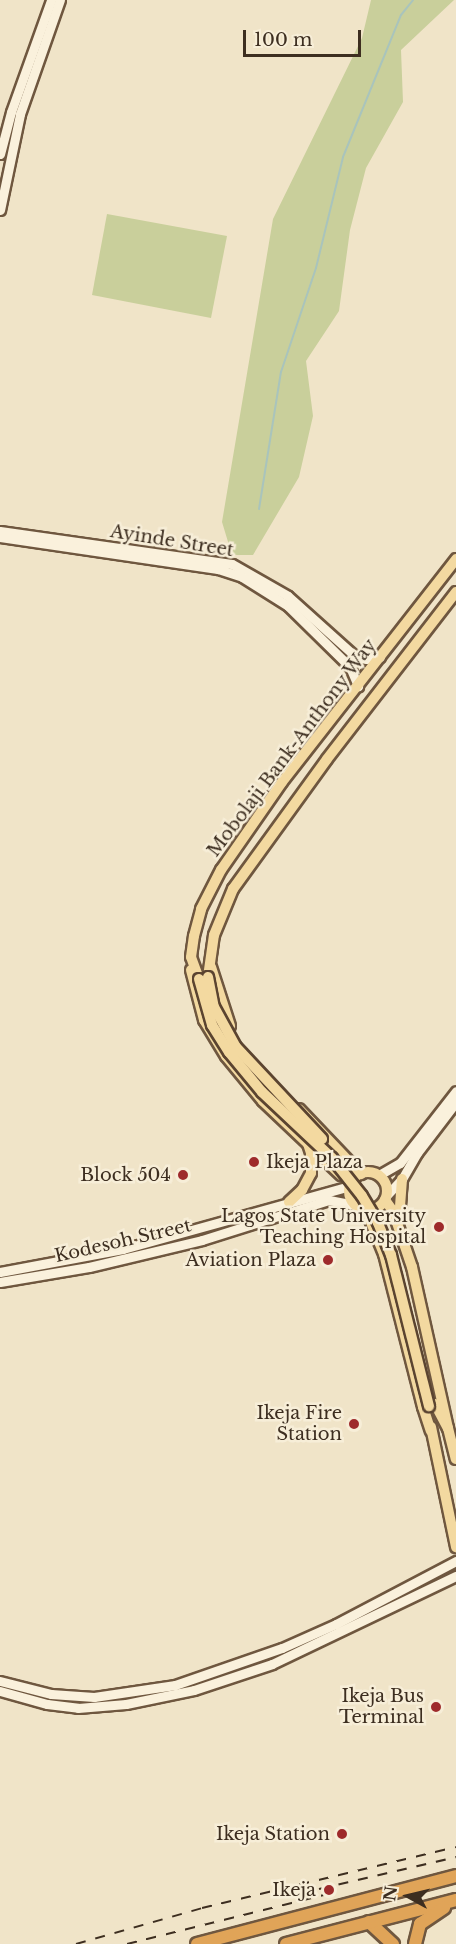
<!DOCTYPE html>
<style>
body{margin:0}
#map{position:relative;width:456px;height:1944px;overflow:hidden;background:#f0e4c8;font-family:"Libre Baskerville",serif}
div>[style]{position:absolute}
.green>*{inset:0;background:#c9cf9b}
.stream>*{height:2px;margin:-1px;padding:0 1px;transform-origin:1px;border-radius:1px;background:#a9c4bc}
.roads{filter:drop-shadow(2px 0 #6f573f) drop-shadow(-2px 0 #6f573f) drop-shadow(0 2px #6f573f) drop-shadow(0 -2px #6f573f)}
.secondary>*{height:9px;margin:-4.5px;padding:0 4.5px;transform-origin:4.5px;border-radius:4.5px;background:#faf1dc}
.primary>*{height:10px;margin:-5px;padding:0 5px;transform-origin:5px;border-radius:5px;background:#f3d9a0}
.primary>.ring{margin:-5px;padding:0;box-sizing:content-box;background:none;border:10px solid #f3d9a0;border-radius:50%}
.highway>*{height:12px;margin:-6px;padding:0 6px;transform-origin:6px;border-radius:6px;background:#e0a458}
.rail>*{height:2px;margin-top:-1px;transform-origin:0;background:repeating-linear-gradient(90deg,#3d2e20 0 10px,transparent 0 20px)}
.bridges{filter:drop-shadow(2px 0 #5b4430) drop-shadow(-2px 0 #5b4430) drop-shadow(0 2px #5b4430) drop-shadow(0 -2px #5b4430)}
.primary-bridge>*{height:10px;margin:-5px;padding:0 5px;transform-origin:5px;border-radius:5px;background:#f3d9a0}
.dots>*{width:16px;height:16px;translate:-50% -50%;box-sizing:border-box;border:3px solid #f7eed8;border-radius:50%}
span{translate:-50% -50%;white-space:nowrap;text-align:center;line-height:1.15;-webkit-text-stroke:5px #f7eed8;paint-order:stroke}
.street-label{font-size:18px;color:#3d2e20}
.poi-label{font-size:18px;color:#3d2e20}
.left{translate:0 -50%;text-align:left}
.right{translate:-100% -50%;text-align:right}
.north{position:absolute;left:378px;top:1866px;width:60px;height:60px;-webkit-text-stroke:4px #f7eed8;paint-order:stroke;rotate:278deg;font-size:16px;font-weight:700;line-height:24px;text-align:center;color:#3d2e20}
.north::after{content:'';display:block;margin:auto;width:21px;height:27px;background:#3d2e20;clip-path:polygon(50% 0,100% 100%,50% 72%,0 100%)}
.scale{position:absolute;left:243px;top:30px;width:118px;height:27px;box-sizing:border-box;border:3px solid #3d2e20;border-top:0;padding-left:8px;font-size:18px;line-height:21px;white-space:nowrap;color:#3d2e20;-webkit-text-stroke:4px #f7eed8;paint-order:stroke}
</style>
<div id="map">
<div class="green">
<div style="clip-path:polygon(371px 0,454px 0,401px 50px,403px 102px,366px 168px,350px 230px,339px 311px,306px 361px,313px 416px,299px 477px,253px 555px,232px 555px,222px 522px,273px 219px,362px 38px)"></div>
<div style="clip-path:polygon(107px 214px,227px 236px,211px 318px,92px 295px)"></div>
</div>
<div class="stream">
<div style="left:259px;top:509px;width:139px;rotate:-80.9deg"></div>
<div style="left:281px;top:372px;width:110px;rotate:-71.4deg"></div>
<div style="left:316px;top:268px;width:114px;rotate:-76.3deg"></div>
<div style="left:343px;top:157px;width:153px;rotate:-67.8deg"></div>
<div style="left:401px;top:15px;width:19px;rotate:-51deg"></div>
</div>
<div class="roads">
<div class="secondary">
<div style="left:0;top:154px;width:43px;rotate:-75.3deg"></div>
<div style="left:11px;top:112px;width:119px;rotate:-70.3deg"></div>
<div style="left:0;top:210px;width:98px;rotate:-78.2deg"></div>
<div style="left:20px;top:114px;width:121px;rotate:-70.7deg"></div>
<div style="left:0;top:531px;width:234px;rotate:8.1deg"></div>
<div style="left:232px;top:564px;width:64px;rotate:29.7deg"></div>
<div style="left:288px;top:596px;width:91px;rotate:41.9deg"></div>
<div style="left:356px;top:657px;width:10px;rotate:11deg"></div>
<div style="left:366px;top:659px;width:14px;rotate:-8deg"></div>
<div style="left:0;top:537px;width:220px;rotate:8.4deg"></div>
<div style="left:218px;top:569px;width:25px;rotate:18deg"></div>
<div style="left:242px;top:577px;width:54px;rotate:32.2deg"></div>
<div style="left:288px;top:606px;width:87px;rotate:44.5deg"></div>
<div style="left:350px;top:667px;width:21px;rotate:67deg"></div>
<div style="left:379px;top:1175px;width:24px;rotate:-30deg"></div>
<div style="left:400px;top:1163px;width:91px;rotate:-52.1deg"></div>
<div style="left:386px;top:1196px;width:23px;rotate:-47deg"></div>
<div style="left:402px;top:1179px;width:30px;rotate:-60deg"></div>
<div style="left:417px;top:1153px;width:64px;rotate:-52.6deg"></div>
<div style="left:0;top:1272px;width:125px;rotate:-10.6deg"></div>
<div style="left:123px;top:1249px;width:236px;rotate:-15.5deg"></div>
<div style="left:0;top:1282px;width:90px;rotate:-9.6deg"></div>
<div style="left:89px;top:1267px;width:116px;rotate:-13.4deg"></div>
<div style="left:202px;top:1240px;width:133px;rotate:-17.5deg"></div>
<div style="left:329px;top:1200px;width:26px;rotate:11deg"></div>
<div style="left:0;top:1681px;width:53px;rotate:14.3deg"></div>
<div style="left:51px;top:1694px;width:43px;rotate:4deg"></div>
<div style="left:94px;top:1697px;width:82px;rotate:-8.4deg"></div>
<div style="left:175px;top:1685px;width:113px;rotate:-19.1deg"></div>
<div style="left:282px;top:1648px;width:59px;rotate:-24deg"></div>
<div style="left:336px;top:1624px;width:136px;rotate:-27.7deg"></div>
<div style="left:0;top:1691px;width:49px;rotate:15.5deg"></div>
<div style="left:47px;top:1704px;width:31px;rotate:7deg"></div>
<div style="left:78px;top:1708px;width:48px;rotate:-4.8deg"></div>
<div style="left:126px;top:1704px;width:69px;rotate:-11.6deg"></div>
<div style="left:194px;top:1690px;width:82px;rotate:-18.4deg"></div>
<div style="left:272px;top:1664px;width:204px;rotate:-25.6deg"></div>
</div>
<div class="primary">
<div style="left:211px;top:967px;width:62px;rotate:72.1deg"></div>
<div style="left:191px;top:970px;width:52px;rotate:75.4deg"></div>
<div style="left:204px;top:1020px;width:42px;rotate:58.6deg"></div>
<div style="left:226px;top:1056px;width:58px;rotate:50.6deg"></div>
<div style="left:263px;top:1101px;width:108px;rotate:43.5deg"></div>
<div style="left:208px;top:977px;width:42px;rotate:-81.9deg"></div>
<div style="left:214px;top:935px;width:50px;rotate:-67.6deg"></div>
<div style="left:233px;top:889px;width:160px;rotate:-54.1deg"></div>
<div style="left:327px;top:759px;width:211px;rotate:-52.3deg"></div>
<div style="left:199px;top:979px;width:23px;rotate:-110deg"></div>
<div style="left:191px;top:957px;width:21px;rotate:-82deg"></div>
<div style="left:194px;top:936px;width:28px;rotate:-75deg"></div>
<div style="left:201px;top:909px;width:44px;rotate:-62.9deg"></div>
<div style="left:221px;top:870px;width:107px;rotate:-55.3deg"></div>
<div style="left:282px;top:782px;width:283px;rotate:-52deg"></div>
<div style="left:299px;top:1109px;width:90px;rotate:46.4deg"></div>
<div class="ring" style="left:349px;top:1172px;width:28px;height:28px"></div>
<div style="left:385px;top:1200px;width:14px;rotate:54deg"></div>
<div style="left:393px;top:1211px;width:59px;rotate:71.3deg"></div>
<div style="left:412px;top:1267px;width:165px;rotate:77.4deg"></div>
<div style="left:289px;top:1202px;width:18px;rotate:-43deg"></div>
<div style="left:302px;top:1190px;width:19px;rotate:-62deg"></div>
<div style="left:311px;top:1173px;width:20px;rotate:-90deg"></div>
<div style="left:311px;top:1153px;width:9px;rotate:-108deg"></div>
<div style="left:366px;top:1210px;width:48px;rotate:67.8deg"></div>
<div style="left:384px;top:1254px;width:158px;rotate:75.7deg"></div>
<div style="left:423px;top:1407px;width:25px;rotate:72deg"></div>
<div style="left:399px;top:1220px;width:41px;rotate:-85.8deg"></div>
<div style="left:435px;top:1404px;width:27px;rotate:62deg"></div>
<div style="left:448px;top:1428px;width:32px;rotate:76deg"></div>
<div style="left:431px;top:1427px;width:123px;rotate:78.2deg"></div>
</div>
<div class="highway">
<div style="left:369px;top:1922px;width:33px;rotate:43deg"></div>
<div style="left:197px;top:1944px;width:268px;rotate:-14.7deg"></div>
<div style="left:286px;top:1944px;width:176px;rotate:-14.5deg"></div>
<div style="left:415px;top:1944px;width:21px;rotate:-76deg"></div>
<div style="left:420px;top:1924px;width:29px;rotate:-34deg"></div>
</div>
</div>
<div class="rail">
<div style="left:319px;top:1889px;width:141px;rotate:-13.1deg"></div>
<div style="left:76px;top:1944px;width:131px;rotate:-15.9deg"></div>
<div style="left:202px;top:1908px;width:261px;rotate:-13.5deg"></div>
<div style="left:127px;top:1944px;width:210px;rotate:-14deg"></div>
</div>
<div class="bridges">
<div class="primary-bridge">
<div style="left:208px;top:977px;width:31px;rotate:79deg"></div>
<div style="left:214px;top:1007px;width:46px;rotate:61.2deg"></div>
<div style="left:236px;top:1047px;width:126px;rotate:46.9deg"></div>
<div style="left:199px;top:979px;width:48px;rotate:74.2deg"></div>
<div style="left:212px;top:1025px;width:32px;rotate:58deg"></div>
<div style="left:229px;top:1052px;width:52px;rotate:50.5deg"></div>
<div style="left:262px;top:1092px;width:96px;rotate:43.3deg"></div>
<div style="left:332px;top:1158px;width:48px;rotate:51.7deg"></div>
<div style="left:362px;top:1196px;width:31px;rotate:59deg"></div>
<div style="left:378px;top:1223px;width:35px;rotate:68deg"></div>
<div style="left:391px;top:1255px;width:156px;rotate:75.9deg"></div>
</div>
</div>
<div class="dots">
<div style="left:254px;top:1162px;background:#9e2a2b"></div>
<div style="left:183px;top:1175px;background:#9e2a2b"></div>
<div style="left:439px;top:1227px;background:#9e2a2b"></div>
<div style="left:328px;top:1260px;background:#9e2a2b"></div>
<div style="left:354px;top:1424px;background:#9e2a2b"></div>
<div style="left:436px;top:1707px;background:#9e2a2b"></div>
<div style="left:342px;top:1834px;background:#9e2a2b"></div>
<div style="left:329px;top:1890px;background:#9e2a2b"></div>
</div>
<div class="street-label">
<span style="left:172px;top:541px;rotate:9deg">Ayinde Street</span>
<span style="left:292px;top:748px;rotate:-53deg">Mobolaji Bank-Anthony Way</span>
<span style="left:123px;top:1241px;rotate:-13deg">Kodesoh Street</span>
</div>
<div class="poi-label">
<span class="left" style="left:266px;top:1162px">Ikeja Plaza</span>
<span class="right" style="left:171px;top:1175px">Block 504</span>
<span class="right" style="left:426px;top:1227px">Lagos State University<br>Teaching Hospital</span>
<span class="right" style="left:316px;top:1260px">Aviation Plaza</span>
<span class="right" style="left:342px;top:1424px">Ikeja Fire<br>Station</span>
<span class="right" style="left:424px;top:1707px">Ikeja Bus<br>Terminal</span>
<span class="right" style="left:330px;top:1834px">Ikeja Station</span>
<span class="right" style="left:316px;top:1890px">Ikeja</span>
</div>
<div class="north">N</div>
<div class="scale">100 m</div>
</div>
